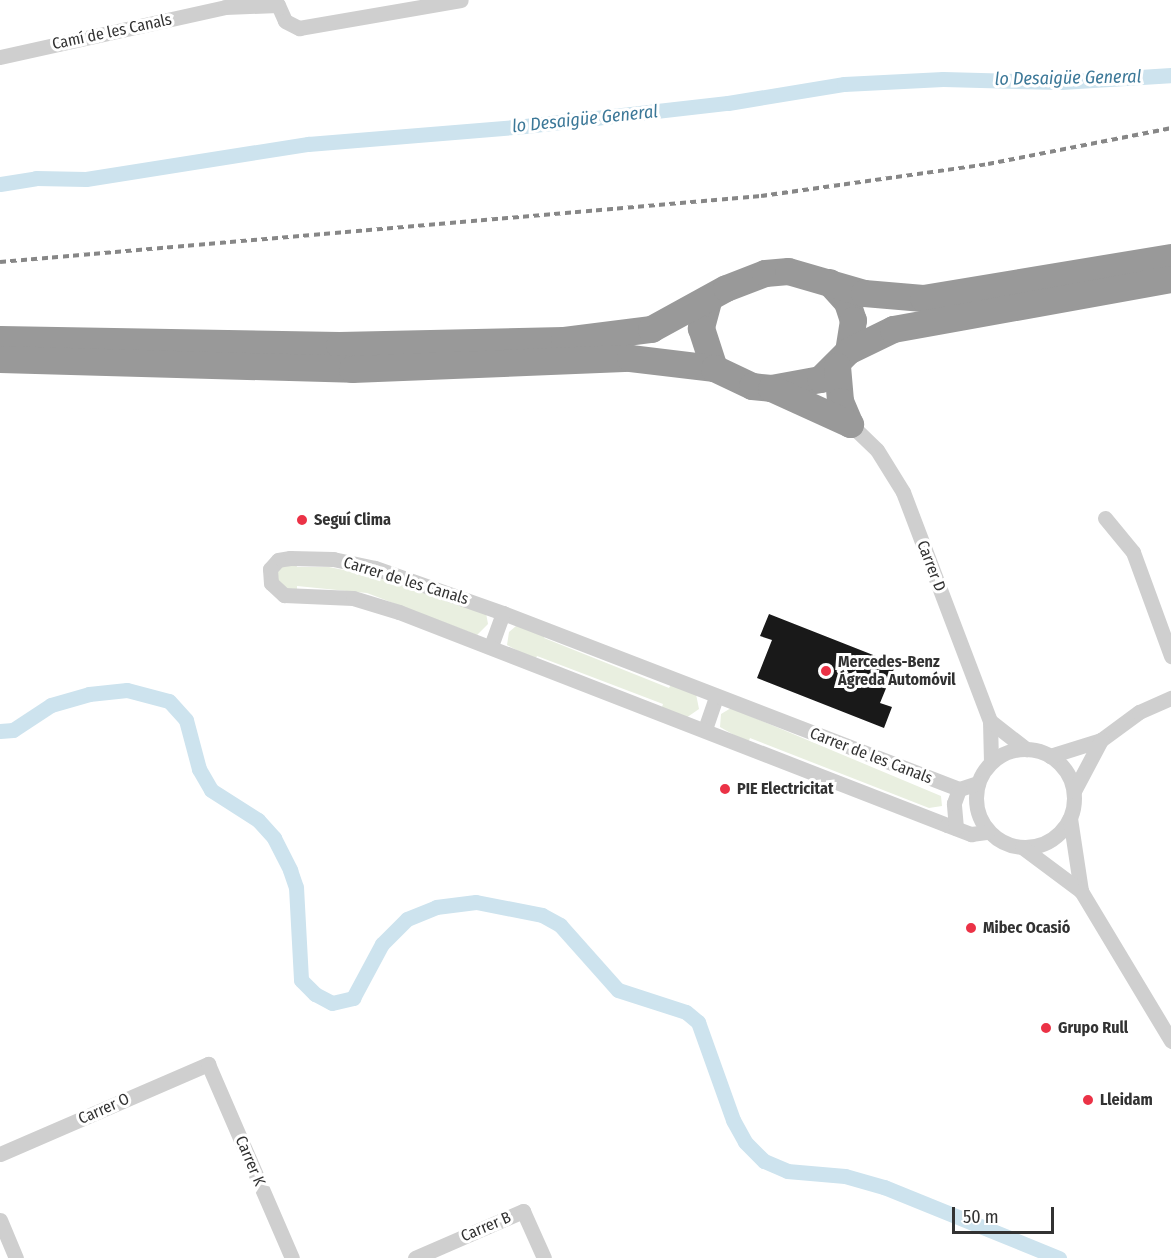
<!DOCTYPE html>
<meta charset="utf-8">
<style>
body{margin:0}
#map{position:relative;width:1171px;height:1258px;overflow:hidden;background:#fff;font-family:"Fira Sans Condensed",sans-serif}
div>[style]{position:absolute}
.green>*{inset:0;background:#e9efe0}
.canal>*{height:15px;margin:-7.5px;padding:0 7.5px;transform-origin:7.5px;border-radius:7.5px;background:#cde3ee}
.building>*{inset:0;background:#191919}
.street>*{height:15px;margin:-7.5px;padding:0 7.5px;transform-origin:7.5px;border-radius:7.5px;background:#cfcfcf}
.street>.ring{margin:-7.5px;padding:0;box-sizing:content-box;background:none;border:15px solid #cfcfcf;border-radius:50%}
.highway>*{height:27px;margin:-13.5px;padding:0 13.5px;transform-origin:13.5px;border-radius:13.5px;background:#999}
.rail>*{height:4px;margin-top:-2px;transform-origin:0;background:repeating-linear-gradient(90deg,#878787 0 6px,transparent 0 10.5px)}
.dots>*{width:16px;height:16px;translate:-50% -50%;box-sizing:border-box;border:3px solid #fff;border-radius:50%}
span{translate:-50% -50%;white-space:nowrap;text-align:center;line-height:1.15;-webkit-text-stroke:6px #fff;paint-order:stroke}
.street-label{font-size:16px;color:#323232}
.poi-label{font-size:16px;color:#323232;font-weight:700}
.left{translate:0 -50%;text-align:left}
.water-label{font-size:18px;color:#3c7898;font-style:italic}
.scale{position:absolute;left:952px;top:1207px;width:102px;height:27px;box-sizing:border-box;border:3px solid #323232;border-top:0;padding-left:8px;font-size:18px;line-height:21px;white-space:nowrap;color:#323232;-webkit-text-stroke:4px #fff;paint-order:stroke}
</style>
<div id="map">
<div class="green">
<div style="clip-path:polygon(296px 562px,297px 567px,329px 567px,388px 579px,486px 613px,488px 624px,477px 635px,367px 593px,297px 586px,297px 591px,289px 591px,278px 581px,277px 574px,283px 565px)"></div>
<div style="clip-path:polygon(516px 626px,546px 634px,544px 638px,669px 688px,672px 683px,696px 694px,699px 709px,686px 718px,661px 710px,663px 704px,537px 656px,535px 660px,507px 645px,509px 632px)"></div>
<div style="clip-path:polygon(731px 708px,941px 796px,942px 806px,929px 808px,750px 738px,748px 743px,720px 727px,721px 714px)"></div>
</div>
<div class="canal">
<div style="left:0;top:184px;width:36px;rotate:-9deg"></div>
<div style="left:36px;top:178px;width:50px;rotate:1.1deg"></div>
<div style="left:86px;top:179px;width:225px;rotate:-9deg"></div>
<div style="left:308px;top:144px;width:218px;rotate:-4.7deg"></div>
<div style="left:525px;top:126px;width:204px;rotate:-6.5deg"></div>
<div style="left:728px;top:103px;width:118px;rotate:-9.3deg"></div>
<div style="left:844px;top:84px;width:99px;rotate:-2.9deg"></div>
<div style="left:943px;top:79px;width:118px;rotate:1.5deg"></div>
<div style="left:1061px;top:82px;width:110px;rotate:-3.6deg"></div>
<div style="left:0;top:731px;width:13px;rotate:-4deg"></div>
<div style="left:13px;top:730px;width:45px;rotate:-33.3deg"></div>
<div style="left:51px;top:705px;width:40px;rotate:-16deg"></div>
<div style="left:89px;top:694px;width:38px;rotate:-6deg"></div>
<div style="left:127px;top:690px;width:43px;rotate:14.7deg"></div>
<div style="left:169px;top:701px;width:25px;rotate:48deg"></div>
<div style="left:186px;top:720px;width:51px;rotate:75.1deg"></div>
<div style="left:199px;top:769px;width:24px;rotate:60deg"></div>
<div style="left:211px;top:790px;width:56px;rotate:32.6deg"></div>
<div style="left:258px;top:820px;width:24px;rotate:48deg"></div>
<div style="left:274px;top:838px;width:36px;rotate:63deg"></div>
<div style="left:290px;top:870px;width:18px;rotate:71deg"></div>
<div style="left:296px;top:887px;width:93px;rotate:86.9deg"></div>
<div style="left:301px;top:980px;width:20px;rotate:45deg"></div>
<div style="left:315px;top:994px;width:19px;rotate:28deg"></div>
<div style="left:332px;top:1003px;width:22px;rotate:-13deg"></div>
<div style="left:353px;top:998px;width:61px;rotate:-61.8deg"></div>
<div style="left:382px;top:944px;width:35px;rotate:-45deg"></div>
<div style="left:407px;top:919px;width:31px;rotate:-22deg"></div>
<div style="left:436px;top:907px;width:40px;rotate:-7.1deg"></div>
<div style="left:476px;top:902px;width:67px;rotate:11.1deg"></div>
<div style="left:542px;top:915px;width:21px;rotate:29deg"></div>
<div style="left:560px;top:925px;width:87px;rotate:48.3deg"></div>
<div style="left:618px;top:990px;width:71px;rotate:17.9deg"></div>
<div style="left:686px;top:1012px;width:16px;rotate:40deg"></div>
<div style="left:698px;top:1022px;width:104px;rotate:70.3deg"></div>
<div style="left:733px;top:1120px;width:25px;rotate:61deg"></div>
<div style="left:745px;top:1142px;width:27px;rotate:45deg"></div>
<div style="left:764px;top:1161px;width:25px;rotate:23deg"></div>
<div style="left:787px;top:1171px;width:58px;rotate:4.9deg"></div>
<div style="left:845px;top:1176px;width:41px;rotate:15.8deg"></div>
<div style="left:884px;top:1187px;width:189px;rotate:22.1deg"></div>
</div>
<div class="building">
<div style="clip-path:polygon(769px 614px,896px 664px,880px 703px,892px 707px,884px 728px,757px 678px,772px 640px,760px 636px)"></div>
</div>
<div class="street">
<div style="left:278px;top:5px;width:17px;rotate:66deg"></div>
<div style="left:285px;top:21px;width:16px;rotate:27deg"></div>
<div style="left:299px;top:28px;width:164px;rotate:-9.8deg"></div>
<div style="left:0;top:57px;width:230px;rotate:-12.5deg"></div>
<div style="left:225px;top:7px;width:53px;rotate:-2.2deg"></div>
<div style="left:850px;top:424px;width:37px;rotate:44deg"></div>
<div style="left:877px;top:450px;width:49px;rotate:58.2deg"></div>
<div style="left:903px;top:492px;width:245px;rotate:69.2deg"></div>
<div style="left:990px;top:721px;width:41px;rotate:88.6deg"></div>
<div style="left:1105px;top:518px;width:44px;rotate:50.5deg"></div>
<div style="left:1133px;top:552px;width:111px;rotate:69.9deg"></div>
<div style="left:491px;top:646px;width:35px;rotate:-70deg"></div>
<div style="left:990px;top:721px;width:46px;rotate:37.9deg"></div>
<div style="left:705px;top:729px;width:34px;rotate:-71deg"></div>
<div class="ring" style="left:976px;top:749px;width:83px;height:83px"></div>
<div style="left:1050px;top:756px;width:53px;rotate:-17.4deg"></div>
<div style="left:1101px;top:740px;width:47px;rotate:-36.4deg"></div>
<div style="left:1139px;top:712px;width:35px;rotate:-24deg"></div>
<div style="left:978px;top:783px;width:20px;rotate:162deg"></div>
<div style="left:959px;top:789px;width:489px;rotate:-158.9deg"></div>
<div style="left:503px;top:613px;width:136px;rotate:-160.6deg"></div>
<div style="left:375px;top:568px;width:43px;rotate:-167.9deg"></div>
<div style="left:333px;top:559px;width:43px;rotate:-178.7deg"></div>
<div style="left:290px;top:558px;width:12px;rotate:171deg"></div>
<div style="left:278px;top:560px;width:12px;rotate:132deg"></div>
<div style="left:270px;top:569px;width:14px;rotate:86deg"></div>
<div style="left:271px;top:583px;width:18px;rotate:43deg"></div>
<div style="left:284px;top:595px;width:69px;rotate:2.5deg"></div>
<div style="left:353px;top:598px;width:48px;rotate:16.9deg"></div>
<div style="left:399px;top:612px;width:588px;rotate:21.24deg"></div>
<div style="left:947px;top:825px;width:26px;rotate:21deg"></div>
<div style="left:971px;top:834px;width:17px;rotate:-7deg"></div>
<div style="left:1074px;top:791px;width:58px;rotate:-62.1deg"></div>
<div style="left:1070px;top:818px;width:74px;rotate:81.4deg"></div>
<div style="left:956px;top:828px;width:25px;rotate:-95deg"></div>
<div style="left:954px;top:803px;width:15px;rotate:-70deg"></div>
<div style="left:1022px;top:847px;width:74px;rotate:36.7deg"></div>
<div style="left:1081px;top:891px;width:175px;rotate:59deg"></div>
<div style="left:0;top:1154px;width:227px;rotate:-23.4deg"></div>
<div style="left:208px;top:1064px;width:211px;rotate:66.6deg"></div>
<div style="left:0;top:1220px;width:41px;rotate:67.2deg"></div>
<div style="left:415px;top:1258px;width:118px;rotate:-23.5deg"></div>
<div style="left:523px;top:1211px;width:51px;rotate:65.9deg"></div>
</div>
<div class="highway">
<div style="left:829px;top:282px;width:27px;rotate:48deg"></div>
<div style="left:847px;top:302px;width:19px;rotate:72deg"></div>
<div style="left:853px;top:320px;width:31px;rotate:99deg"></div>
<div style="left:708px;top:301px;width:28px;rotate:105deg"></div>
<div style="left:701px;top:328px;width:42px;rotate:72deg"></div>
<div style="left:0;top:339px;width:339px;rotate:1deg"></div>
<div style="left:339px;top:345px;width:225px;rotate:-1.3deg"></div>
<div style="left:564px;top:340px;width:88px;rotate:-7.2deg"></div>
<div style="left:651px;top:329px;width:85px;rotate:-28.7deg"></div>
<div style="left:726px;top:288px;width:42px;rotate:-21deg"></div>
<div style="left:765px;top:273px;width:23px;rotate:-5deg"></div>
<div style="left:788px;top:271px;width:79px;rotate:16.1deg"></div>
<div style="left:864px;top:293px;width:59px;rotate:4.8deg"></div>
<div style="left:923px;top:298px;width:251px;rotate:-9.4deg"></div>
<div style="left:0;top:359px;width:352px;rotate:1.6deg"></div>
<div style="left:352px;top:369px;width:278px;rotate:-2.3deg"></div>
<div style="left:630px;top:358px;width:85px;rotate:6.8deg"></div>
<div style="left:714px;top:368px;width:42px;rotate:25.3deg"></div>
<div style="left:752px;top:386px;width:19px;rotate:6deg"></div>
<div style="left:771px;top:388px;width:50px;rotate:-10.4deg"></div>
<div style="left:820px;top:379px;width:40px;rotate:-45deg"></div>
<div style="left:848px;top:351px;width:50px;rotate:-26.1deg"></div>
<div style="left:893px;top:329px;width:282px;rotate:-10.2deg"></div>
<div style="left:837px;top:366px;width:35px;rotate:85deg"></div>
<div style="left:840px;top:401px;width:25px;rotate:67deg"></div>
<div style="left:771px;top:388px;width:87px;rotate:24.5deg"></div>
</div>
<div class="rail">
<div style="left:0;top:262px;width:764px;rotate:-4.96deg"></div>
<div style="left:761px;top:196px;width:229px;rotate:-8deg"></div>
<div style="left:988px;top:164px;width:187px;rotate:-11.1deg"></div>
</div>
<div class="dots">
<div style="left:302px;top:520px;background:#eb3246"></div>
<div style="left:826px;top:671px;background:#eb3246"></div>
<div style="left:725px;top:789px;background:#eb3246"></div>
<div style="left:971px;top:928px;background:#eb3246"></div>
<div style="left:1046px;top:1028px;background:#eb3246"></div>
<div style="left:1088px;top:1100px;background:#eb3246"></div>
</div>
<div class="street-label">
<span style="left:112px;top:32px;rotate:-12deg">Camí de les Canals</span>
<span style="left:931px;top:566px;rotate:69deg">Carrer D</span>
<span style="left:406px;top:581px;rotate:17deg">Carrer de les Canals</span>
<span style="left:871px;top:756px;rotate:21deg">Carrer de les Canals</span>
<span style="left:104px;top:1109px;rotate:-24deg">Carrer O</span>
<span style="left:250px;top:1161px;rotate:67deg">Carrer K</span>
<span style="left:486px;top:1227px;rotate:-23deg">Carrer B</span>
</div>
<div class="poi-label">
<span class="left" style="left:314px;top:520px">Seguí Clima</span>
<span class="left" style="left:838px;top:671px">Mercedes-Benz<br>Ágreda Automóvil</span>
<span class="left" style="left:737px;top:789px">PIE Electricitat</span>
<span class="left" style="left:983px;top:928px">Mibec Ocasió</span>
<span class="left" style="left:1058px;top:1028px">Grupo Rull</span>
<span class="left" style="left:1100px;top:1100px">Lleidam</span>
</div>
<div class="water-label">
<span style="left:1068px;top:78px;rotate:-1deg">lo Desaigüe General</span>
<span style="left:585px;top:119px;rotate:-6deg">lo Desaigüe General</span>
</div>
<div class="scale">50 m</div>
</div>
